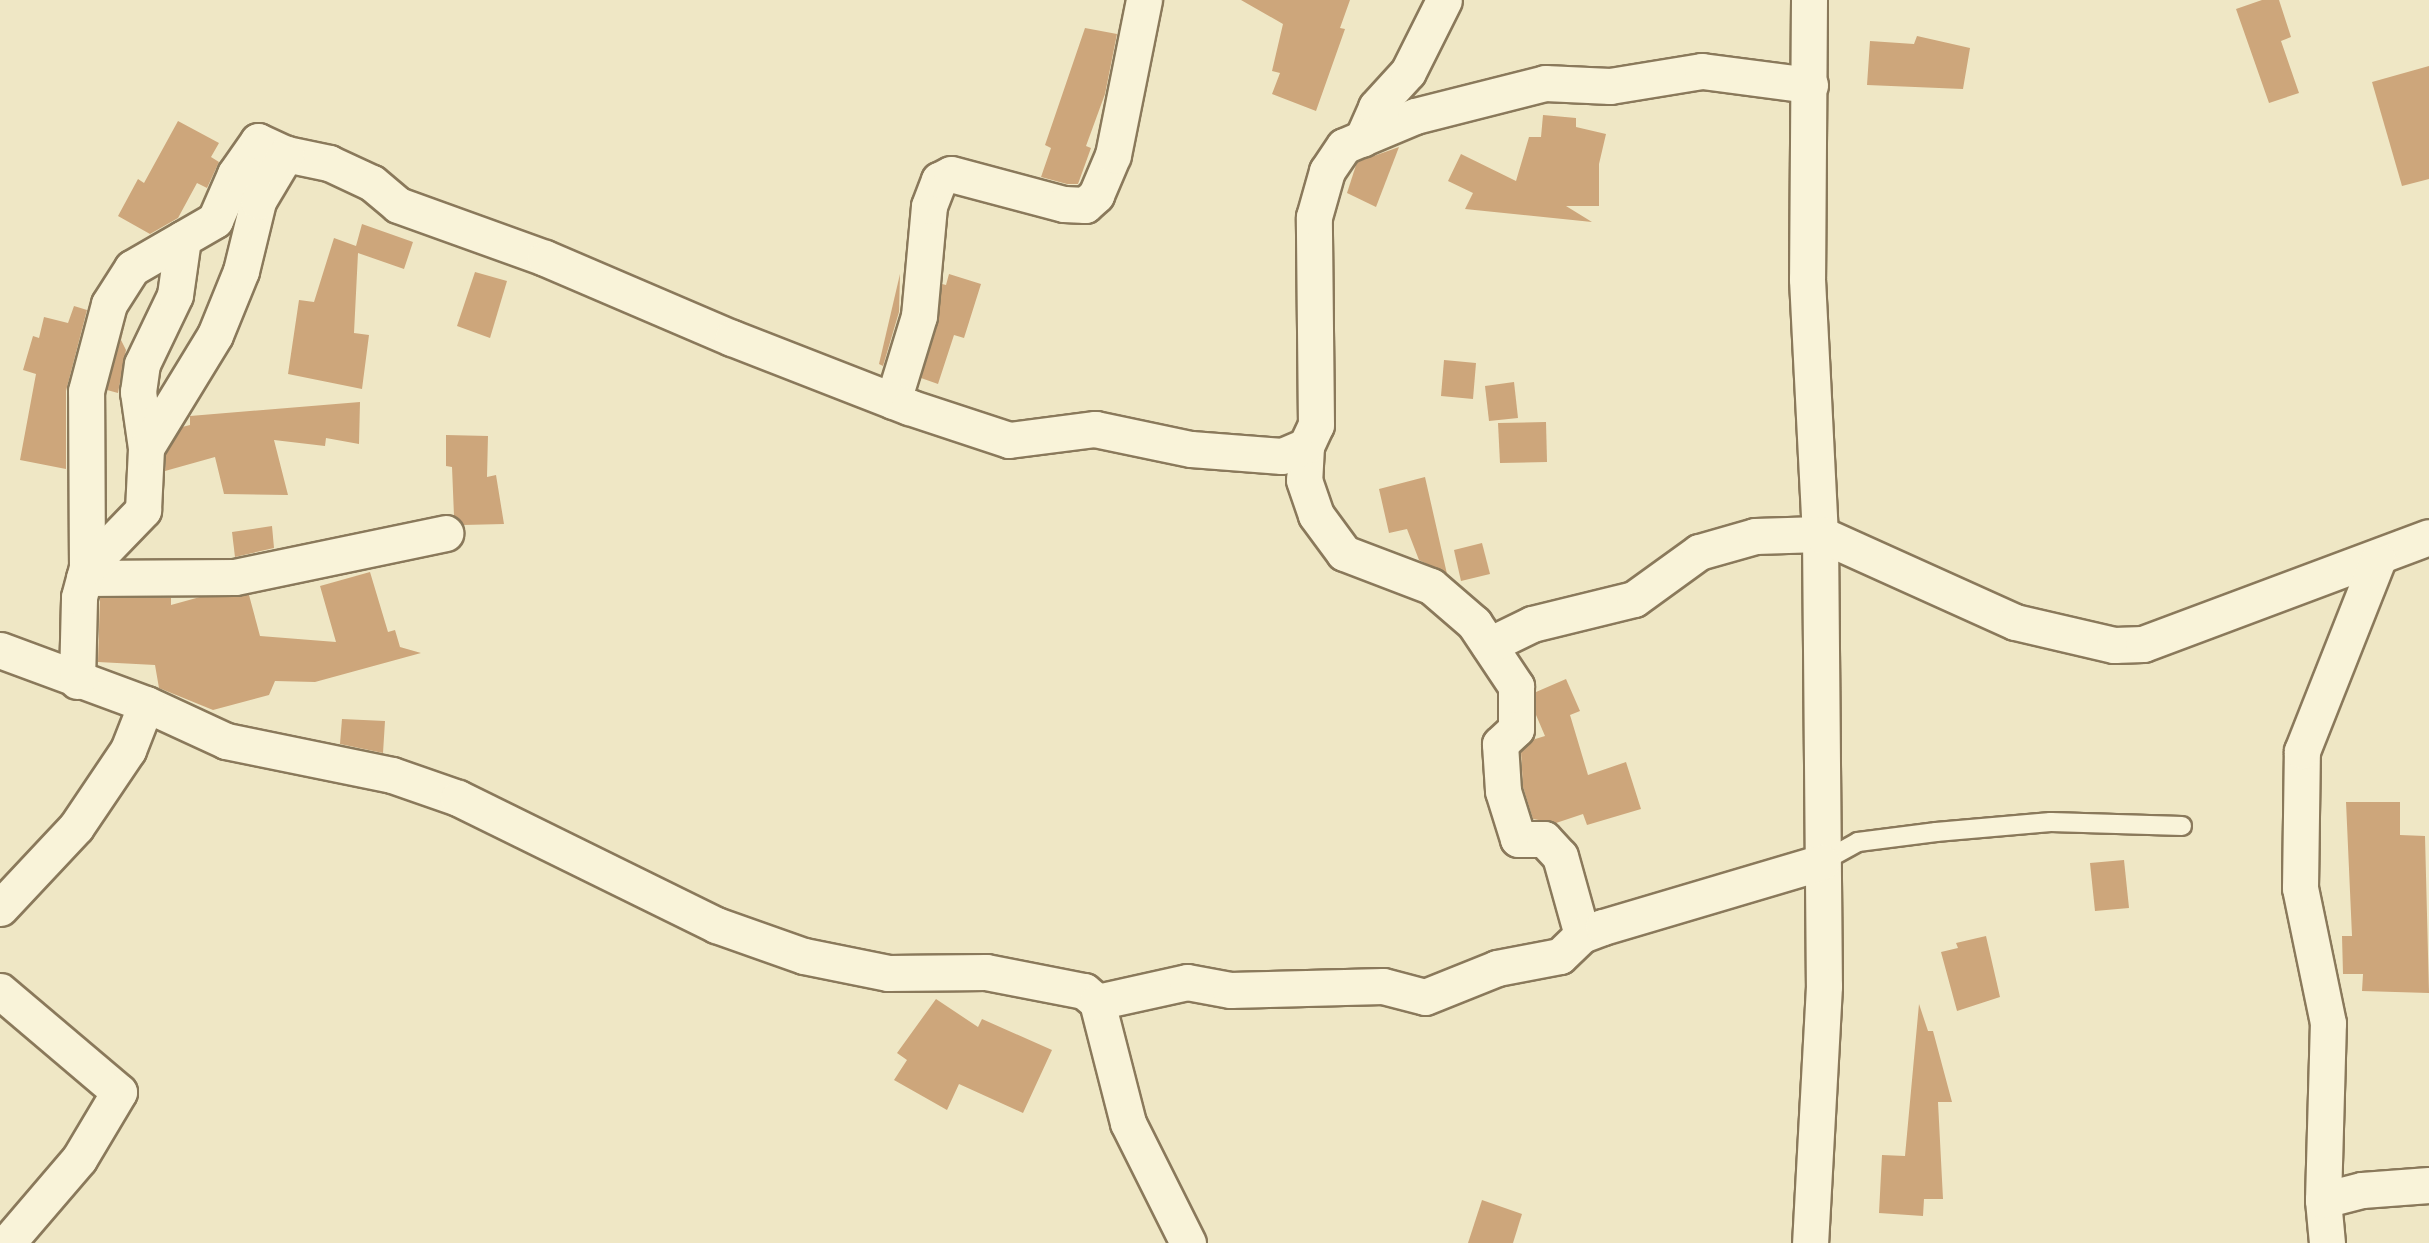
<!DOCTYPE html>
<style>
body{margin:0}
#map{position:relative;width:2429px;height:1243px;overflow:hidden;background:#efe7c5;font-family:"Libre Baskerville",serif}
div>[style]{position:absolute}
.building>*{inset:0;background:#cda67b}
.roads{filter:drop-shadow(2px 0 #8a795b) drop-shadow(-2px 0 #8a795b) drop-shadow(0 2px #8a795b) drop-shadow(0 -2px #8a795b)}
.lane>*{height:18px;margin:-9px;padding:0 9px;transform-origin:9px;border-radius:9px;background:#f9f3d9}
.street>*{height:35px;margin:-17.5px;padding:0 17.5px;transform-origin:17.5px;border-radius:17.5px;background:#f9f3d9}
span{translate:-50% -50%;white-space:nowrap;text-align:center;line-height:1.15;-webkit-text-stroke:6px #f6f0d5;paint-order:stroke}
</style>
<div id="map">
<div class="building">
<div style="clip-path:polygon(1241px 0,1350px 0,1340px 28px,1345px 29px,1316px 111px,1272px 94px,1280px 73px,1272px 71px,1283px 24px)"></div>
<div style="clip-path:polygon(2262px 0,2279px 0,2291px 37px,2281px 41px,2299px 93px,2269px 103px,2236px 9px)"></div>
<div style="clip-path:polygon(1085px 28px,1117px 34px,1105px 94px,1086px 146px,1091px 148px,1078px 184px,1067px 184px,1041px 177px,1051px 148px,1045px 145px)"></div>
<div style="clip-path:polygon(1917px 36px,1970px 48px,1963px 89px,1867px 85px,1870px 41px,1914px 44px)"></div>
<div style="clip-path:polygon(2429px 66px,2429px 179px,2402px 186px,2372px 82px)"></div>
<div style="clip-path:polygon(1543px 115px,1576px 118px,1576px 127px,1606px 134px,1599px 164px,1599px 206px,1566px 206px,1592px 222px,1465px 209px,1473px 193px,1448px 181px,1461px 154px,1516px 181px,1529px 137px,1541px 137px)"></div>
<div style="clip-path:polygon(178px 121px,219px 143px,211px 157px,219px 162px,207px 188px,197px 183px,178px 218px,150px 234px,118px 216px,138px 179px,144px 183px)"></div>
<div style="clip-path:polygon(1399px 147px,1376px 207px,1347px 193px,1357px 162px)"></div>
<div style="clip-path:polygon(362px 224px,413px 242px,404px 269px,358px 253px,354px 333px,369px 335px,362px 389px,288px 374px,299px 300px,314px 302px,334px 238px,356px 246px)"></div>
<div style="clip-path:polygon(475px 272px,507px 281px,490px 338px,457px 326px)"></div>
<div style="clip-path:polygon(900px 274px,899px 312px,883px 366px,879px 364px)"></div>
<div style="clip-path:polygon(949px 274px,981px 284px,964px 338px,954px 335px,938px 384px,921px 378px,938px 322px,942px 284px,946px 285px)"></div>
<div style="clip-path:polygon(74px 306px,87px 310px,66px 391px,66px 469px,20px 460px,36px 374px,23px 370px,33px 336px,39px 338px,44px 317px,68px 323px)"></div>
<div style="clip-path:polygon(125px 323px,121px 340px,126px 350px,118px 393px,107px 390px)"></div>
<div style="clip-path:polygon(1444px 360px,1476px 363px,1473px 399px,1441px 396px)"></div>
<div style="clip-path:polygon(1514px 382px,1518px 418px,1489px 421px,1485px 386px)"></div>
<div style="clip-path:polygon(360px 402px,359px 444px,326px 438px,325px 446px,274px 440px,288px 495px,224px 494px,215px 457px,165px 471px,166px 454px,182px 427px,190px 425px,190px 416px)"></div>
<div style="clip-path:polygon(1546px 422px,1547px 462px,1500px 463px,1498px 423px)"></div>
<div style="clip-path:polygon(446px 435px,488px 436px,487px 477px,496px 475px,504px 524px,463px 525px,454px 516px,452px 467px,446px 466px)"></div>
<div style="clip-path:polygon(1425px 477px,1447px 574px,1419px 560px,1407px 529px,1389px 533px,1379px 489px)"></div>
<div style="clip-path:polygon(272px 526px,274px 548px,235px 557px,232px 532px)"></div>
<div style="clip-path:polygon(1482px 543px,1490px 574px,1461px 581px,1454px 550px)"></div>
<div style="clip-path:polygon(370px 572px,388px 632px,395px 630px,400px 647px,421px 653px,315px 682px,275px 681px,269px 695px,213px 710px,159px 688px,155px 665px,98px 662px,100px 598px,171px 598px,171px 605px,200px 597px,249px 595px,260px 636px,336px 642px,320px 586px)"></div>
<div style="clip-path:polygon(1566px 679px,1580px 711px,1570px 715px,1588px 775px,1626px 762px,1641px 809px,1587px 825px,1583px 814px,1556px 823px,1533px 819px,1523px 787px,1521px 752px,1532px 740px,1545px 736px,1536px 715px,1536px 692px)"></div>
<div style="clip-path:polygon(342px 719px,385px 721px,383px 753px,340px 744px)"></div>
<div style="clip-path:polygon(2346px 802px,2400px 802px,2400px 835px,2425px 836px,2429px 993px,2362px 991px,2363px 974px,2343px 974px,2342px 936px,2352px 936px)"></div>
<div style="clip-path:polygon(2124px 860px,2129px 908px,2095px 911px,2090px 863px)"></div>
<div style="clip-path:polygon(1986px 936px,2000px 997px,1957px 1011px,1941px 952px,1958px 948px,1956px 943px)"></div>
<div style="clip-path:polygon(936px 999px,978px 1027px,982px 1019px,1052px 1050px,1023px 1113px,959px 1084px,947px 1110px,894px 1080px,907px 1060px,897px 1053px)"></div>
<div style="clip-path:polygon(1919px 1004px,1928px 1031px,1933px 1031px,1952px 1102px,1938px 1102px,1943px 1199px,1924px 1199px,1923px 1216px,1879px 1213px,1882px 1155px,1905px 1156px)"></div>
<div style="clip-path:polygon(1482px 1200px,1522px 1214px,1513px 1243px,1468px 1243px)"></div>
</div>
<div class="roads">
<div class="lane">
<div style="left:1822px;top:862px;width:41px;rotate:-29.1deg"></div>
<div style="left:1858px;top:842px;width:79px;rotate:-7.3deg"></div>
<div style="left:1936px;top:832px;width:115px;rotate:-5deg"></div>
<div style="left:2051px;top:822px;width:131px;rotate:1.7deg"></div>
</div>
<div class="street">
<div style="left:1809px;top:0;width:279px;rotate:90.4deg"></div>
<div style="left:1807px;top:279px;width:255px;rotate:87.1deg"></div>
<div style="left:1820px;top:534px;width:452px;rotate:89.5deg"></div>
<div style="left:1824px;top:986px;width:257px;rotate:93.1deg"></div>
<div style="left:1362px;top:139px;width:35px;rotate:-66deg"></div>
<div style="left:1376px;top:107px;width:47px;rotate:-47.6deg"></div>
<div style="left:1408px;top:72px;width:80px;rotate:-63.4deg"></div>
<div style="left:893px;top:401px;width:89px;rotate:-73deg"></div>
<div style="left:919px;top:316px;width:110px;rotate:-84.8deg"></div>
<div style="left:929px;top:206px;width:28px;rotate:-69deg"></div>
<div style="left:939px;top:180px;width:13px;rotate:-27deg"></div>
<div style="left:951px;top:174px;width:117px;rotate:14.9deg"></div>
<div style="left:1064px;top:204px;width:21px;rotate:3deg"></div>
<div style="left:1085px;top:205px;width:15px;rotate:-42deg"></div>
<div style="left:1096px;top:195px;width:43px;rotate:-67deg"></div>
<div style="left:1113px;top:155px;width:158px;rotate:-78.7deg"></div>
<div style="left:1306px;top:446px;width:34px;rotate:93deg"></div>
<div style="left:1304px;top:480px;width:37px;rotate:71deg"></div>
<div style="left:1316px;top:515px;width:47px;rotate:53.6deg"></div>
<div style="left:1344px;top:553px;width:93px;rotate:20.8deg"></div>
<div style="left:1431px;top:586px;width:57px;rotate:40.7deg"></div>
<div style="left:1474px;top:623px;width:76px;rotate:56.3deg"></div>
<div style="left:1516px;top:686px;width:43px;rotate:90deg"></div>
<div style="left:1516px;top:729px;width:22px;rotate:137deg"></div>
<div style="left:1500px;top:744px;width:47px;rotate:86.3deg"></div>
<div style="left:1503px;top:791px;width:50px;rotate:72.6deg"></div>
<div style="left:1518px;top:839px;width:26px"></div>
<div style="left:1544px;top:839px;width:23px;rotate:47deg"></div>
<div style="left:1560px;top:856px;width:82px;rotate:74.4deg"></div>
<div style="left:146px;top:448px;width:57px;rotate:-98.1deg"></div>
<div style="left:138px;top:392px;width:28px;rotate:-82deg"></div>
<div style="left:142px;top:364px;width:76px;rotate:-64.4deg"></div>
<div style="left:175px;top:295px;width:57px;rotate:-81.9deg"></div>
<div style="left:87px;top:568px;width:177px;rotate:-90.3deg"></div>
<div style="left:86px;top:391px;width:90px;rotate:-75.2deg"></div>
<div style="left:109px;top:304px;width:43px;rotate:-57.4deg"></div>
<div style="left:132px;top:268px;width:96px;rotate:-30deg"></div>
<div style="left:215px;top:220px;width:50px;rotate:-66.5deg"></div>
<div style="left:235px;top:174px;width:40px;rotate:-55.1deg"></div>
<div style="left:258px;top:141px;width:31px;rotate:25deg"></div>
<div style="left:286px;top:154px;width:44px;rotate:11.8deg"></div>
<div style="left:329px;top:163px;width:47px;rotate:24.9deg"></div>
<div style="left:372px;top:183px;width:34px;rotate:40deg"></div>
<div style="left:398px;top:205px;width:156px;rotate:19.8deg"></div>
<div style="left:545px;top:258px;width:203px;rotate:23.2deg"></div>
<div style="left:732px;top:338px;width:190px;rotate:21.3deg"></div>
<div style="left:909px;top:407px;width:105px;rotate:18.3deg"></div>
<div style="left:1009px;top:440px;width:87px;rotate:-7.3deg"></div>
<div style="left:1095px;top:429px;width:98px;rotate:11.8deg"></div>
<div style="left:1191px;top:449px;width:91px;rotate:4.4deg"></div>
<div style="left:1282px;top:456px;width:26px;rotate:-23deg"></div>
<div style="left:1306px;top:446px;width:23px;rotate:-65deg"></div>
<div style="left:1316px;top:425px;width:208px;rotate:-90.6deg"></div>
<div style="left:1314px;top:217px;width:48px;rotate:-74.2deg"></div>
<div style="left:1327px;top:171px;width:30px;rotate:-56deg"></div>
<div style="left:1344px;top:146px;width:77px;rotate:-22.9deg"></div>
<div style="left:1415px;top:116px;width:134px;rotate:-14.2deg"></div>
<div style="left:1545px;top:83px;width:65px;rotate:2.6deg"></div>
<div style="left:1610px;top:86px;width:93px;rotate:-9.3deg"></div>
<div style="left:1702px;top:71px;width:109px;rotate:7.4deg"></div>
<div style="left:84px;top:578px;width:151px;rotate:-0.4deg"></div>
<div style="left:235px;top:577px;width:215px;rotate:-11.8deg"></div>
<div style="left:1489px;top:645px;width:48px;rotate:-26deg"></div>
<div style="left:1532px;top:624px;width:105px;rotate:-13.8deg"></div>
<div style="left:1634px;top:599px;width:80px;rotate:-35.9deg"></div>
<div style="left:1699px;top:552px;width:58px;rotate:-15.9deg"></div>
<div style="left:1755px;top:536px;width:65px;rotate:-1.8deg"></div>
<div style="left:1820px;top:534px;width:214px;rotate:24.3deg"></div>
<div style="left:2015px;top:622px;width:102px;rotate:13.1deg"></div>
<div style="left:2114px;top:645px;width:29px;rotate:-2deg"></div>
<div style="left:2143px;top:644px;width:305px;rotate:-20.5deg"></div>
<div style="left:0;top:650px;width:156px;rotate:20.3deg"></div>
<div style="left:146px;top:704px;width:88px;rotate:24.8deg"></div>
<div style="left:226px;top:741px;width:169px;rotate:11.6deg"></div>
<div style="left:392px;top:775px;width:70px;rotate:19.2deg"></div>
<div style="left:458px;top:798px;width:288px;rotate:26.2deg"></div>
<div style="left:716px;top:925px;width:93px;rotate:19.4deg"></div>
<div style="left:804px;top:956px;width:86px;rotate:11.4deg"></div>
<div style="left:888px;top:973px;width:98px;rotate:-0.6deg"></div>
<div style="left:986px;top:972px;width:100px;rotate:11deg"></div>
<div style="left:1084px;top:991px;width:17px;rotate:40deg"></div>
<div style="left:1097px;top:1002px;width:125px;rotate:75.6deg"></div>
<div style="left:1128px;top:1123px;width:134px;rotate:63.4deg"></div>
<div style="left:77px;top:681px;width:84px;rotate:-88.6deg"></div>
<div style="left:79px;top:597px;width:30px;rotate:-75deg"></div>
<div style="left:87px;top:568px;width:81px;rotate:-46deg"></div>
<div style="left:143px;top:510px;width:62px;rotate:-87.2deg"></div>
<div style="left:146px;top:448px;width:132px;rotate:-58.6deg"></div>
<div style="left:215px;top:335px;width:69px;rotate:-67.9deg"></div>
<div style="left:241px;top:271px;width:72px;rotate:-76.3deg"></div>
<div style="left:258px;top:201px;width:55px;rotate:-59.2deg"></div>
<div style="left:0;top:908px;width:111px;rotate:-46.8deg"></div>
<div style="left:76px;top:827px;width:93px;rotate:-56deg"></div>
<div style="left:128px;top:750px;width:49px;rotate:-68.6deg"></div>
<div style="left:0;top:991px;width:156px;rotate:40.3deg"></div>
<div style="left:119px;top:1092px;width:78px;rotate:120.8deg"></div>
<div style="left:79px;top:1159px;width:111px;rotate:130.6deg"></div>
<div style="left:1097px;top:1002px;width:92px;rotate:-12.5deg"></div>
<div style="left:1187px;top:982px;width:44px;rotate:10.5deg"></div>
<div style="left:1230px;top:990px;width:153px;rotate:-1.5deg"></div>
<div style="left:1383px;top:986px;width:43px;rotate:14.7deg"></div>
<div style="left:1425px;top:997px;width:78px;rotate:-21.9deg"></div>
<div style="left:1497px;top:968px;width:64px;rotate:-10.8deg"></div>
<div style="left:1560px;top:956px;width:30px;rotate:-44deg"></div>
<div style="left:1582px;top:935px;width:22px;rotate:-21deg"></div>
<div style="left:1603px;top:927px;width:228px;rotate:-16.5deg"></div>
<div style="left:2323px;top:1200px;width:40px;rotate:-14.4deg"></div>
<div style="left:2362px;top:1190px;width:67px;rotate:-4.3deg"></div>
<div style="left:2327px;top:1243px;width:43px;rotate:-95.3deg"></div>
<div style="left:2323px;top:1200px;width:177px;rotate:-88.4deg"></div>
<div style="left:2328px;top:1023px;width:138px;rotate:-101.7deg"></div>
<div style="left:2300px;top:888px;width:137px;rotate:-89.2deg"></div>
<div style="left:2302px;top:751px;width:206px;rotate:-68.4deg"></div>
</div>
</div>
</div>
